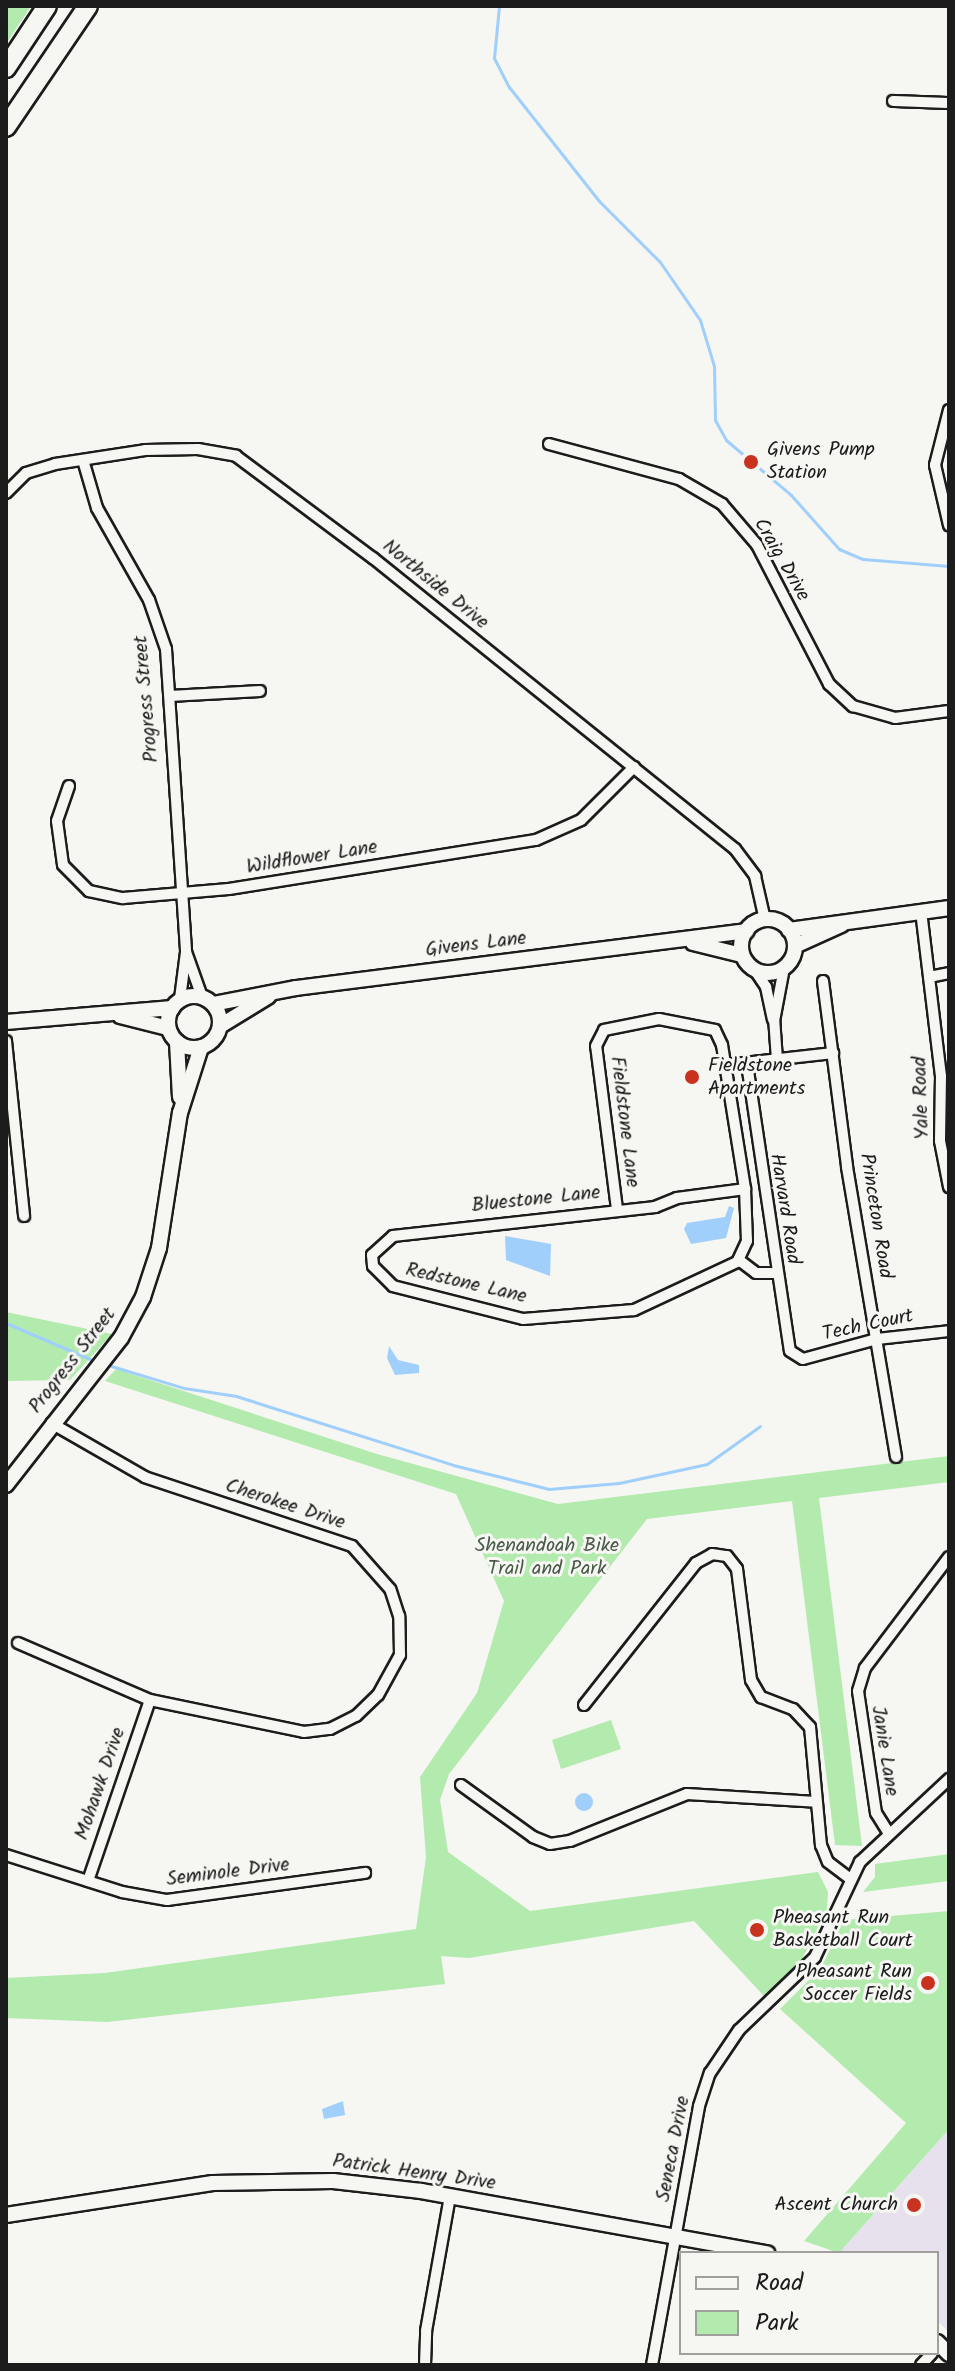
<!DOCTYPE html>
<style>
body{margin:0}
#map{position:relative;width:955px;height:2371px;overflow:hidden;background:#f6f6f2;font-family:Kalam,sans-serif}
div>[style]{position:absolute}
.built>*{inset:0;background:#e7e1ed}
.green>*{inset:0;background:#b3eaad}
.water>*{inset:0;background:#a0cffc}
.round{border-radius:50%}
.stream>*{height:3px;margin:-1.5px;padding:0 1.5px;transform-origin:1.5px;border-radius:1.5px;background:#a0cffc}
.roads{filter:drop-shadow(2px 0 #1c1c1c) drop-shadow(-2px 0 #1c1c1c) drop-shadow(0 2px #1c1c1c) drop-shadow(0 -2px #1c1c1c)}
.street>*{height:10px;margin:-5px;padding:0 5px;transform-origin:5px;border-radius:5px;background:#f6f6f2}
.secondary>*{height:14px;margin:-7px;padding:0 7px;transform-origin:7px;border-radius:7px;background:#f6f6f2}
.secondary>.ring{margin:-7px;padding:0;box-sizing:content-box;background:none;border:14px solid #f6f6f2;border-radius:50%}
.highway>*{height:18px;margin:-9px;padding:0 9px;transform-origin:9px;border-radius:9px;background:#f6f6f2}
.dots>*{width:22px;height:22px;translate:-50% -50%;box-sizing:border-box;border:4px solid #f6f6f2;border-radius:50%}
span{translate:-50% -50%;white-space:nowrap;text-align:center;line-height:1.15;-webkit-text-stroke:6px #f6f6f2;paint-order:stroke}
.poi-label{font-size:20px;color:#1c1c1c}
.left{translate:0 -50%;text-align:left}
.right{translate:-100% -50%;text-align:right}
.street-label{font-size:20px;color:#1c1c1c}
.park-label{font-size:20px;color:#495a48}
.frame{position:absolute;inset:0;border:8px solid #1c1c1c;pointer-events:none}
.legend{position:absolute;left:679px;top:2251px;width:260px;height:104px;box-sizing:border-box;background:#f6f6f2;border:2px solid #9f9f9c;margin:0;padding:10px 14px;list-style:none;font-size:24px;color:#1c1c1c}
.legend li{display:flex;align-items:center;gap:16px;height:40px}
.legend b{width:40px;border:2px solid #9f9f9c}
</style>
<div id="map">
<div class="built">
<div style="clip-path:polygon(949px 2129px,949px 2332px,937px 2321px,937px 2253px,839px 2253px)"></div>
</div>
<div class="green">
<div style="clip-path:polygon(6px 6px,31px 6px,6px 44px)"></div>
<div style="clip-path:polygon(6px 1312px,112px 1334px,70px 1380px,6px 1381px)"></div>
<div style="clip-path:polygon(116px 1369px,377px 1454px,558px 1504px,949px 1456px,949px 1482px,819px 1498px,862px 1846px,835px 1845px,792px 1501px,647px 1519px,449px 1774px,440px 1800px,448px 1852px,530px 1911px,818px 1872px,828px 1892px,827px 1909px,800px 1963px,764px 1996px,694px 1921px,469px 1958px,441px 1956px,445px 1984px,107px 2022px,6px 2018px,6px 1978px,105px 1973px,416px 1929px,426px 1857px,420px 1777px,477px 1693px,504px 1601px,456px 1494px,105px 1381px)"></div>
<div style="clip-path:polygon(611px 1720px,621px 1749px,561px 1769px,552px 1740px)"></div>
<div style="clip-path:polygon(949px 1854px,949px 1881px,863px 1892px,875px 1877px,875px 1864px)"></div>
<div style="clip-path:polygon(949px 1911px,949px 2129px,839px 2253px,804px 2241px,906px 2123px,780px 2009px,821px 1968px,844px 1920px)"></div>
</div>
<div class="water">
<div style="clip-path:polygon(729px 1206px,734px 1208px,726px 1238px,691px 1244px,684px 1229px,687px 1223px,725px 1217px)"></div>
<div style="clip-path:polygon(505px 1236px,551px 1244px,550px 1276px,506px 1260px)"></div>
<div style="clip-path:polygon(389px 1346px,398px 1360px,419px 1365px,419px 1373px,395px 1375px,387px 1358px)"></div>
<div class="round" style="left:575px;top:1793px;width:18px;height:18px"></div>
<div style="clip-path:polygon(343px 2101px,345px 2115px,324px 2119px,322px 2109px)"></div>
</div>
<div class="stream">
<div style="left:499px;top:6px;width:52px;rotate:95.5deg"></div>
<div style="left:494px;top:58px;width:33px;rotate:63deg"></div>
<div style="left:509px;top:87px;width:145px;rotate:51.7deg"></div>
<div style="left:599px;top:201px;width:86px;rotate:45deg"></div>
<div style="left:660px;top:262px;width:70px;rotate:55.4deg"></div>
<div style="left:700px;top:320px;width:48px;rotate:73.1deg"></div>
<div style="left:714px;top:366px;width:54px;rotate:88.9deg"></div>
<div style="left:715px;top:420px;width:23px;rotate:61deg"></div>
<div style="left:726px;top:440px;width:85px;rotate:40.2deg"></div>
<div style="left:791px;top:495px;width:72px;rotate:48.4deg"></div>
<div style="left:839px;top:549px;width:26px;rotate:23deg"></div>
<div style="left:863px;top:559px;width:86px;rotate:4.7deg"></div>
<div style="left:6px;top:1323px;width:99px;rotate:23.2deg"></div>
<div style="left:108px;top:1365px;width:79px;rotate:16.8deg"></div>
<div style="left:184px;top:1388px;width:53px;rotate:8.7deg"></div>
<div style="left:236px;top:1396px;width:228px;rotate:17.6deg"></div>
<div style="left:453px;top:1465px;width:99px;rotate:14deg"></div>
<div style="left:549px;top:1489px;width:70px;rotate:-4.9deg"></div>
<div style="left:619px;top:1483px;width:90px;rotate:-12.2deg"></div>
<div style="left:707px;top:1464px;width:65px;rotate:-35.6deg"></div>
</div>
<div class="roads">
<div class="street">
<div style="left:893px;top:101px;width:56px;rotate:2deg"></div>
<div style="left:949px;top:410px;width:57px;rotate:104.3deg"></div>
<div style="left:935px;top:465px;width:62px;rotate:76.9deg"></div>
<div style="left:549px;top:444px;width:135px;rotate:15.1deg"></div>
<div style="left:679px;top:479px;width:50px;rotate:30.2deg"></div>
<div style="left:722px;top:504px;width:54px;rotate:49.5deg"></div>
<div style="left:757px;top:545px;width:157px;rotate:62.6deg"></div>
<div style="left:829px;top:684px;width:33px;rotate:43deg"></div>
<div style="left:853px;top:706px;width:44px;rotate:15.9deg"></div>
<div style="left:895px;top:718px;width:54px;rotate:-7.4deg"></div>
<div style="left:83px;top:460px;width:50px;rotate:73.7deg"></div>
<div style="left:97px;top:508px;width:106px;rotate:60.5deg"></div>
<div style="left:149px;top:600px;width:52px;rotate:70.9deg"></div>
<div style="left:166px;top:649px;width:304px;rotate:86.2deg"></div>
<div style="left:186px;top:952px;width:48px;rotate:70.4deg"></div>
<div style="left:6px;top:493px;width:28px;rotate:-45deg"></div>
<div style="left:26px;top:473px;width:30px;rotate:-17deg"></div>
<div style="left:55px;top:464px;width:91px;rotate:-8.8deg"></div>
<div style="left:145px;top:450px;width:53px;rotate:-1.1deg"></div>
<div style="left:198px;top:449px;width:39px;rotate:10deg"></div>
<div style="left:236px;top:456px;width:171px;rotate:36.7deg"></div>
<div style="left:373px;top:558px;width:464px;rotate:38.8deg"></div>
<div style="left:735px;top:849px;width:34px;rotate:53deg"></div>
<div style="left:755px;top:876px;width:45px;rotate:77.2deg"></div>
<div style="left:170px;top:696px;width:90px;rotate:-3.2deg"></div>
<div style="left:69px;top:786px;width:37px;rotate:109deg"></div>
<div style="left:57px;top:821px;width:44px;rotate:82.2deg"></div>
<div style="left:63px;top:865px;width:37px;rotate:45deg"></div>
<div style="left:89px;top:891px;width:35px;rotate:12deg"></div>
<div style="left:123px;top:898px;width:106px;rotate:-4.9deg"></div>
<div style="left:229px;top:889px;width:311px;rotate:-9.1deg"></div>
<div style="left:536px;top:840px;width:49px;rotate:-24deg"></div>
<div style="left:581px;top:820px;width:75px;rotate:-45deg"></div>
<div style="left:921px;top:911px;width:166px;rotate:83.1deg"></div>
<div style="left:941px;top:1076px;width:65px;rotate:90.9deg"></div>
<div style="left:940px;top:1141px;width:47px;rotate:78.9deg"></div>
<div style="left:754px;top:969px;width:22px;rotate:56deg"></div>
<div style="left:766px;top:987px;width:33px;rotate:78deg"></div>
<div style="left:929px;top:977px;width:20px;rotate:-11deg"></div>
<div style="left:823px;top:981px;width:188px;rotate:82.6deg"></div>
<div style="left:847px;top:1167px;width:294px;rotate:80.4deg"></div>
<div style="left:180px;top:999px;width:47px;rotate:-82.7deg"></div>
<div style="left:6px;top:1041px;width:176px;rotate:84.1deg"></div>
<div style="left:777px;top:1060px;width:39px;rotate:-94deg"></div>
<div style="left:774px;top:1021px;width:54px;rotate:-79.3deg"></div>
<div style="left:747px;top:1064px;width:290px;rotate:81.5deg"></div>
<div style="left:790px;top:1351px;width:15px;rotate:32deg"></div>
<div style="left:803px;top:1359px;width:77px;rotate:-15.1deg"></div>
<div style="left:877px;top:1339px;width:72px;rotate:-6.3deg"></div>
<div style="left:726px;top:1065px;width:108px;rotate:-6.4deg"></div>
<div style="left:617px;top:1209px;width:164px;rotate:-97.3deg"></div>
<div style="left:596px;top:1046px;width:18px;rotate:-63deg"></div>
<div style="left:604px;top:1030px;width:56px;rotate:-11.3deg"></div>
<div style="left:659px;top:1019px;width:57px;rotate:11.1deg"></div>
<div style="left:715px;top:1030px;width:17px;rotate:65deg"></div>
<div style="left:722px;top:1045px;width:146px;rotate:80.9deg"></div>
<div style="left:745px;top:1189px;width:52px;rotate:87.8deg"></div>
<div style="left:747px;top:1241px;width:23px;rotate:115deg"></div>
<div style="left:737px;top:1262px;width:114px;rotate:155deg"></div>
<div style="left:634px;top:1310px;width:111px;rotate:175.4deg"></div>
<div style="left:523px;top:1319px;width:134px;rotate:-165.8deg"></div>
<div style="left:393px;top:1286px;width:28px;rotate:-135deg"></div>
<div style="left:373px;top:1266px;width:11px;rotate:-95deg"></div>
<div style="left:372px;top:1255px;width:28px;rotate:-42deg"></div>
<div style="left:393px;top:1236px;width:264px;rotate:-6.3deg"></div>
<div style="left:655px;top:1207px;width:24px;rotate:-22deg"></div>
<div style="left:677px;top:1198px;width:69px;rotate:-7.5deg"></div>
<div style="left:739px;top:1260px;width:21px;rotate:37deg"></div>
<div style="left:756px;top:1273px;width:20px"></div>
<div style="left:18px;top:1643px;width:144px;rotate:23.4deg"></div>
<div style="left:150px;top:1700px;width:157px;rotate:11.7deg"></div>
<div style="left:304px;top:1732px;width:26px;rotate:-7deg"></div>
<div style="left:330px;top:1729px;width:29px;rotate:-27deg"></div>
<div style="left:356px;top:1716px;width:30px;rotate:-44deg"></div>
<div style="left:378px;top:1695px;width:46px;rotate:-61.2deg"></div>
<div style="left:400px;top:1655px;width:39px;rotate:-91deg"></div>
<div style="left:399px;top:1616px;width:28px;rotate:-108deg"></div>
<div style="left:390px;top:1589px;width:57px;rotate:-131.5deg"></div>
<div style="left:352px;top:1546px;width:218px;rotate:-161.6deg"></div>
<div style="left:145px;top:1477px;width:108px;rotate:-150.1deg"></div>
<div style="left:584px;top:1705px;width:181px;rotate:-51.7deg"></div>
<div style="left:696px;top:1563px;width:18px;rotate:-29deg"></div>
<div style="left:712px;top:1554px;width:15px;rotate:8deg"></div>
<div style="left:727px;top:1556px;width:16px;rotate:52deg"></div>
<div style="left:737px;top:1569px;width:112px;rotate:82.8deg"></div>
<div style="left:751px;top:1680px;width:20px;rotate:60deg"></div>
<div style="left:761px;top:1697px;width:34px;rotate:21deg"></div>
<div style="left:793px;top:1709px;width:25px;rotate:47deg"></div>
<div style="left:810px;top:1727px;width:119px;rotate:84.7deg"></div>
<div style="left:821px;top:1845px;width:18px;rotate:68deg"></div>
<div style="left:828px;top:1862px;width:26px;rotate:37deg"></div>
<div style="left:461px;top:1785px;width:89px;rotate:35.8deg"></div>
<div style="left:533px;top:1837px;width:18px;rotate:22deg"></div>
<div style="left:550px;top:1844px;width:20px;rotate:-9deg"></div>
<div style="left:570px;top:1841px;width:126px;rotate:-21.9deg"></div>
<div style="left:687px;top:1794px;width:129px;rotate:3.5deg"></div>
<div style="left:888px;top:1832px;width:22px;rotate:-122deg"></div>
<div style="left:876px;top:1813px;width:123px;rotate:-98.4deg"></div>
<div style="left:858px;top:1691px;width:24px;rotate:-73deg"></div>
<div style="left:865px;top:1668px;width:139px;rotate:-52.9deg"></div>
<div style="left:6px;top:1855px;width:122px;rotate:17.7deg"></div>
<div style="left:122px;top:1892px;width:46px;rotate:10.1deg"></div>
<div style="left:167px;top:1900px;width:200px;rotate:-7.8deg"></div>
<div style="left:88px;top:1881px;width:191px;rotate:-71.1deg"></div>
<div style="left:425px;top:2365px;width:34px;rotate:-88deg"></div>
<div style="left:426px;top:2331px;width:137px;rotate:-79.9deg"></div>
<div style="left:652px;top:2365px;width:263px;rotate:-79.7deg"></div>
<div style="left:699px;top:2106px;width:35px;rotate:-72deg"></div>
<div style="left:710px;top:2073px;width:52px;rotate:-56deg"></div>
<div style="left:739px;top:2030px;width:105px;rotate:-43.8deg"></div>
<div style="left:815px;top:1957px;width:105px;rotate:-64.7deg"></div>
<div style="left:860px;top:1862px;width:122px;rotate:-43deg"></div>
<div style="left:921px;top:2365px;width:16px;rotate:-47deg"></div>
</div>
<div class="secondary">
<div class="ring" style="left:741px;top:919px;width:40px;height:40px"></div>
<div style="left:789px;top:930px;width:162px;rotate:-7.8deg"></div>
<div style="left:693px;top:943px;width:50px;rotate:13.8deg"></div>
<div style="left:795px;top:946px;width:51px;rotate:-24.5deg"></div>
<div class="ring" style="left:168px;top:996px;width:38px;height:38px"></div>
<div style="left:213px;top:1004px;width:85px;rotate:-10.9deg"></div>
<div style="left:296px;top:988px;width:454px;rotate:-7.2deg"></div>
<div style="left:120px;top:1016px;width:49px;rotate:14deg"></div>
<div style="left:6px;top:1022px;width:167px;rotate:-4.8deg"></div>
<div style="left:220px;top:1026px;width:57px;rotate:-31.5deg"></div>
<div style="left:177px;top:1042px;width:55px;rotate:86.9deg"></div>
<div style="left:6px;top:1485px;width:187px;rotate:-52deg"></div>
<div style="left:121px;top:1338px;width:47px;rotate:-61.8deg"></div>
<div style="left:143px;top:1297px;width:52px;rotate:-71.9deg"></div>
<div style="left:159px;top:1248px;width:137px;rotate:-81.2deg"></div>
<div style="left:180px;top:1113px;width:69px;rotate:-72.3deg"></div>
<div style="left:6px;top:2215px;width:209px;rotate:-8.8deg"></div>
<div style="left:213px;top:2183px;width:120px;rotate:-1deg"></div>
<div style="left:333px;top:2181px;width:89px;rotate:6.5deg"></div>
<div style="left:421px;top:2191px;width:352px;rotate:10.2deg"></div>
<div style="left:937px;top:2342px;width:17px;rotate:45deg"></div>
</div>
<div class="highway">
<div style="left:6px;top:68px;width:74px;rotate:-56.5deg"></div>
<div style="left:6px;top:127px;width:146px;rotate:-55.9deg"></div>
</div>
</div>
<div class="dots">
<div style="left:751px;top:462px;background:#c8321e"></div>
<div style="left:692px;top:1077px;background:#c8321e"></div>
<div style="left:757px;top:1930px;background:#c8321e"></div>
<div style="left:928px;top:1983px;background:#c8321e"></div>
<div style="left:914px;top:2205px;background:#c8321e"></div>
</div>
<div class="poi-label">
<span class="left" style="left:767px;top:462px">Givens Pump<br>Station</span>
<span class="left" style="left:708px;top:1078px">Fieldstone<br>Apartments</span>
<span class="left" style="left:773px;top:1930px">Pheasant Run<br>Basketball Court</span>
<span class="right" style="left:912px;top:1984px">Pheasant Run<br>Soccer Fields</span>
<span class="right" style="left:898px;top:2205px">Ascent Church</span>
</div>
<div class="street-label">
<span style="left:781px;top:560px;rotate:60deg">Craig Drive</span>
<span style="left:435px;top:585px;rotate:39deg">Northside Drive</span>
<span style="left:147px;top:699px;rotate:-95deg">Progress Street</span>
<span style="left:312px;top:858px;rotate:-9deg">Wildflower Lane</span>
<span style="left:476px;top:945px;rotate:-7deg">Givens Lane</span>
<span style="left:922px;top:1098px;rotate:-92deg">Yale Road</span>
<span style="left:624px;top:1122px;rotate:83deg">Fieldstone Lane</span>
<span style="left:536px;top:1200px;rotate:-6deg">Bluestone Lane</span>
<span style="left:784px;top:1209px;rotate:81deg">Harvard Road</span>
<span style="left:875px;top:1216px;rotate:81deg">Princeton Road</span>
<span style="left:466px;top:1284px;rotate:13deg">Redstone Lane</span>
<span style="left:868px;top:1326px;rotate:-12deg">Tech Court</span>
<span style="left:73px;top:1361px;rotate:-52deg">Progress Street</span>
<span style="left:285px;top:1505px;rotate:18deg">Cherokee Drive</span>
<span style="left:884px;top:1751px;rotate:81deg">Janie Lane</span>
<span style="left:101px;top:1784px;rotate:-71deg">Mohawk Drive</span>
<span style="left:228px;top:1873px;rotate:-7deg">Seminole Drive</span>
<span style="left:674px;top:2149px;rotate:-79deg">Seneca Drive</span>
<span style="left:414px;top:2173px;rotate:8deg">Patrick Henry Drive</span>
</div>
<div class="park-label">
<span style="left:547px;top:1558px">Shenandoah Bike<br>Trail and Park</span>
</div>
<div class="frame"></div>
<ul class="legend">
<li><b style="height:10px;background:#f6f6f2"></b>Road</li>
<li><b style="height:22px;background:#b3eaad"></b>Park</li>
</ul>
</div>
